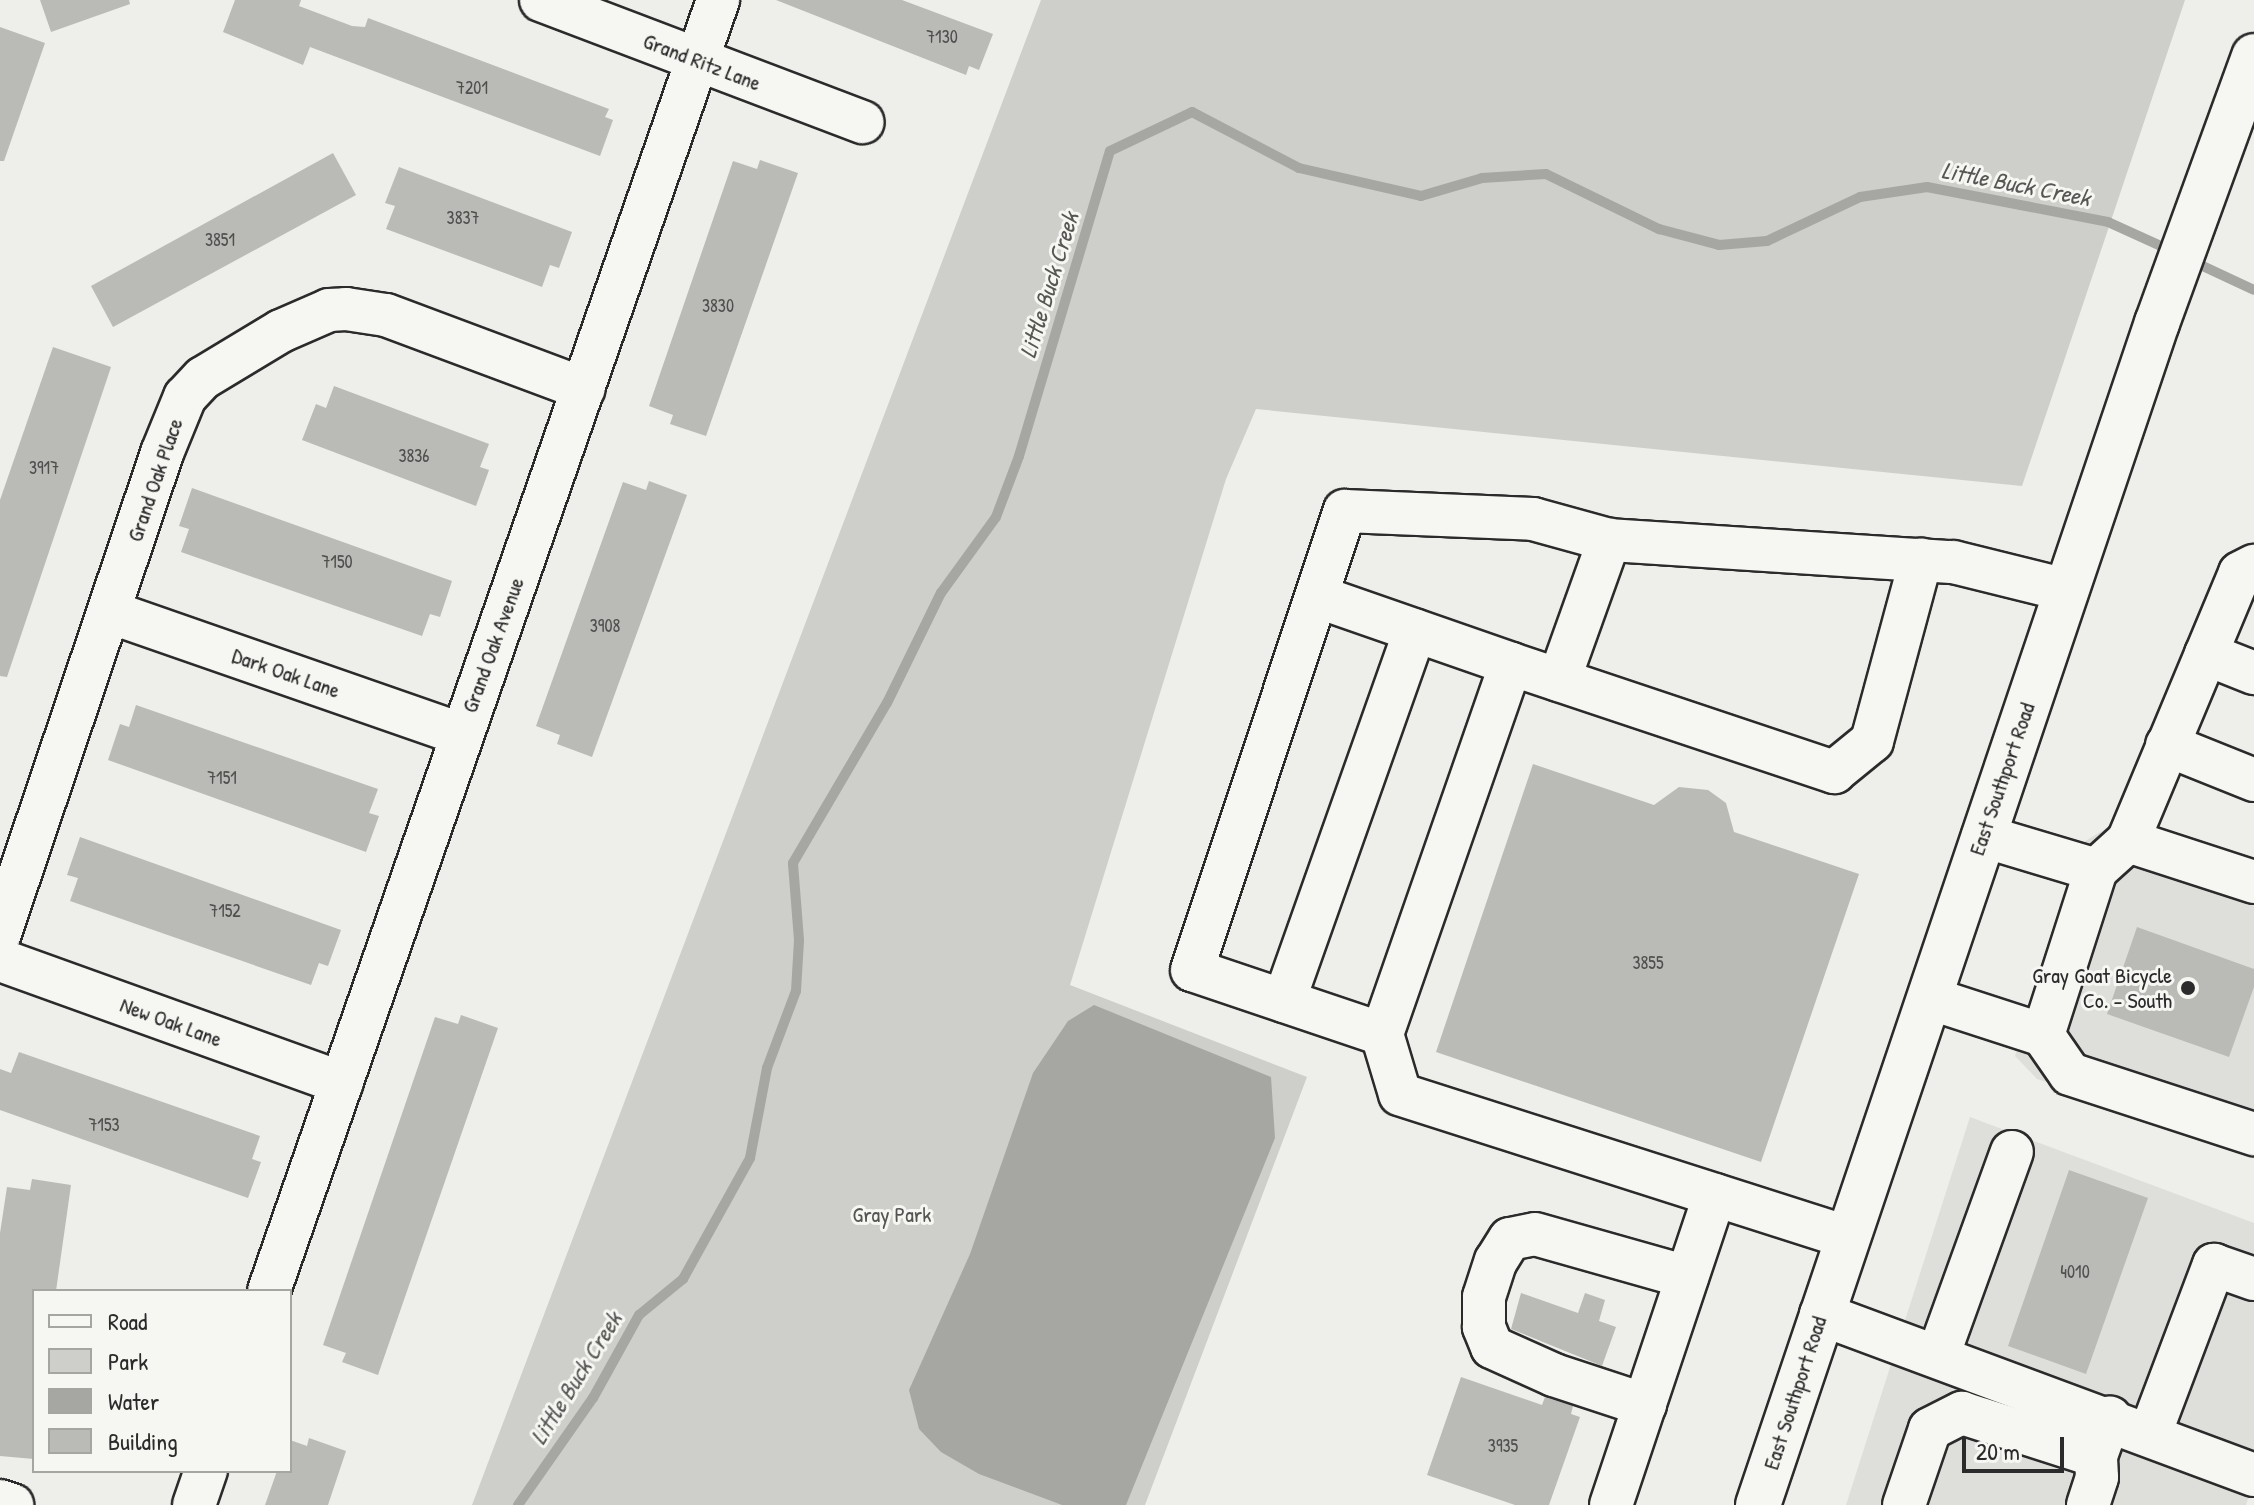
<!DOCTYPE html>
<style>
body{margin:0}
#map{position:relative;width:2254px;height:1505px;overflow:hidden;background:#eeeeea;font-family:"Patrick Hand",sans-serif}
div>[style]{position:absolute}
.built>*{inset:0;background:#dededb}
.green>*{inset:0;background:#cececa}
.water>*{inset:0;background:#a6a6a3}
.stream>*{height:10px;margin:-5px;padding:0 5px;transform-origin:5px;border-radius:5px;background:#a6a6a3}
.building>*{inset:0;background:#babab7}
.roads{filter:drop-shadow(2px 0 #2b2b2b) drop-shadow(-2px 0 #2b2b2b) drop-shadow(0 2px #2b2b2b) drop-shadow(0 -2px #2b2b2b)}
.minor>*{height:42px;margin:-21px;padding:0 21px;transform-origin:21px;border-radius:21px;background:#f6f6f2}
.major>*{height:44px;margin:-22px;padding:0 22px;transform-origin:22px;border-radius:22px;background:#f6f6f2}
.dots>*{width:22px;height:22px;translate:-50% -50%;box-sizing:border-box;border:4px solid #f6f6f2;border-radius:50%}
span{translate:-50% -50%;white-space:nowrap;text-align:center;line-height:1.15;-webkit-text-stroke:6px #f6f6f2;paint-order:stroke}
.number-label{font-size:18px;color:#4f4f4e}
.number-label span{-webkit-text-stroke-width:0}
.street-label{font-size:22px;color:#2b2b2b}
.poi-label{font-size:22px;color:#2b2b2b}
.right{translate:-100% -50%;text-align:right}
.park-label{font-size:22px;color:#545453}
.water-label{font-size:24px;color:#565655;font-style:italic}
.legend{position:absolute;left:32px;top:1289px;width:260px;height:184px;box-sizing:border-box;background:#f6f6f2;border:2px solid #a5a5a2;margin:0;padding:10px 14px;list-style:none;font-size:24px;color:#2b2b2b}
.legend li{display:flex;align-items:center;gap:16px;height:40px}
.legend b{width:40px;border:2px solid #a5a5a2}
.scale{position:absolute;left:1962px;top:1437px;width:102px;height:36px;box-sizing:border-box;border:4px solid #2b2b2b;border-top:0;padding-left:10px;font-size:24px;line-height:28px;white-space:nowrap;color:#2b2b2b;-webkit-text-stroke:6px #f6f6f2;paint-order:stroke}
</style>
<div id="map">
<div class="built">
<div style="clip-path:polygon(2115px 823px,2254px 874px,2254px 1150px,2037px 1079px,2015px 1056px,2082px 843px)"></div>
<div style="clip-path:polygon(1970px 1117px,2254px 1223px,2254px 1480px,2246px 1505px,1846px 1505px)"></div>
</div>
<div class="green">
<div style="clip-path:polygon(1041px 0,2185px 0,2022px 486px,1256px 409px,1226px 479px,1070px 985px,1307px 1077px,1145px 1505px,472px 1505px)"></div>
</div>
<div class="water">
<div style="clip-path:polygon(1094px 1005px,1271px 1077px,1275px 1138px,1126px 1505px,1062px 1505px,979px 1474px,941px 1452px,919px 1429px,909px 1390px,970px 1254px,1033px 1073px,1068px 1021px)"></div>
</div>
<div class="stream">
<div style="left:2192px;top:261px;width:68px;rotate:25.1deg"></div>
<div style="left:518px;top:1505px;width:131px;rotate:-55deg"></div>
<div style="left:593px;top:1398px;width:95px;rotate:-61deg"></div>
<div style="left:639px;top:1315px;width:57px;rotate:-39.3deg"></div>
<div style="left:683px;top:1279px;width:138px;rotate:-61deg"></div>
<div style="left:750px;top:1158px;width:92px;rotate:-79.3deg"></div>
<div style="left:767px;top:1068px;width:82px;rotate:-69.4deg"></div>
<div style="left:796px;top:991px;width:51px;rotate:-86.6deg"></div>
<div style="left:799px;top:940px;width:77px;rotate:-94.5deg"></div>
<div style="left:793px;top:863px;width:186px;rotate:-59.6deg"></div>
<div style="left:887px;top:703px;width:123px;rotate:-63.9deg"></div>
<div style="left:941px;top:593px;width:94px;rotate:-54.1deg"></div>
<div style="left:996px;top:517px;width:65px;rotate:-69.3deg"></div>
<div style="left:1019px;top:456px;width:318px;rotate:-73.4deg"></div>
<div style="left:1110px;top:151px;width:91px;rotate:-25.4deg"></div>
<div style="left:1192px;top:112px;width:121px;rotate:27.6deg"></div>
<div style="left:1299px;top:168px;width:125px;rotate:12.9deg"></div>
<div style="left:1421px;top:196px;width:64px;rotate:-16.4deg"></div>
<div style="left:1482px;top:178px;width:64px;rotate:-3.6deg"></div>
<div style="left:1546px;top:174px;width:126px;rotate:26deg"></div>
<div style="left:1659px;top:229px;width:62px;rotate:14.9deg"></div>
<div style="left:1719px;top:245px;width:48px;rotate:-4.8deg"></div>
<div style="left:1767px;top:241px;width:103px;rotate:-25.3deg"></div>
<div style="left:1860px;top:197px;width:68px;rotate:-8.5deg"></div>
<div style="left:1927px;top:187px;width:184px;rotate:10.9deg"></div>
<div style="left:2108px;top:222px;width:72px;rotate:24.4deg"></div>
</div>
<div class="building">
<div style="clip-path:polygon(40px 0,129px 0,130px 4px,51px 32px)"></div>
<div style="clip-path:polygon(235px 0,301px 0,299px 6px,352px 26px,365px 27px,368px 18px,609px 109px,605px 117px,613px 120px,600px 156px,310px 47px,303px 65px,223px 32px)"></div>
<div style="clip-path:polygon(776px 0,902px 0,993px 34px,979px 70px,969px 66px,966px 75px)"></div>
<div style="clip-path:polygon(0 27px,45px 43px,4px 161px,0 161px)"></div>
<div style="clip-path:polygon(333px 153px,356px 195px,113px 327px,91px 286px)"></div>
<div style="clip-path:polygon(760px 160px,798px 173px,706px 436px,670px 424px,673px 415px,649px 406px,733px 161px,757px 169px)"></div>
<div style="clip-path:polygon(399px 167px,572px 232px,559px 268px,550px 265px,542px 287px,386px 229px,395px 206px,385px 203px)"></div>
<div style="clip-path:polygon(53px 347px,111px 367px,7px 677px,0 676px,0 500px)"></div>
<div style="clip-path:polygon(334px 386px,489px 444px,480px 467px,489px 470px,476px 506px,302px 440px,316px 404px,326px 408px)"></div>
<div style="clip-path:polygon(649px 481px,687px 495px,592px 757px,557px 744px,560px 735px,536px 726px,623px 482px,646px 490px)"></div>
<div style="clip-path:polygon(192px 488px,452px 581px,440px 617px,430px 614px,422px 636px,181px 552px,189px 529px,179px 526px)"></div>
<div style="clip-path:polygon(136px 705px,378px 789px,369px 813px,379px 816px,366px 852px,108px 760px,120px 724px,129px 727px)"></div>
<div style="clip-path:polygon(1533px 764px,1654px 805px,1679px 787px,1708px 790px,1726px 803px,1734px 832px,1859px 874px,1761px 1162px,1436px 1052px)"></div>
<div style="clip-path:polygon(80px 837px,341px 930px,328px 966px,319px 963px,311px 985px,70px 901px,78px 878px,67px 875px)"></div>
<div style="clip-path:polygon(2137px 927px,2254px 969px,2254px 987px,2229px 1057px,2107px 1014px)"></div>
<div style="clip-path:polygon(461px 1015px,498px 1028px,378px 1375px,342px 1362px,346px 1353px,323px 1345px,435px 1017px,458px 1024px)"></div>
<div style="clip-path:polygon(19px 1052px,260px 1136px,252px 1159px,261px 1162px,248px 1198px,0 1110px,0 1069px,11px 1073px)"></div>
<div style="clip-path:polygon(2069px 1170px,2148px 1198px,2086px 1374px,2008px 1346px)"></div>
<div style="clip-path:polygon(32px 1179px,71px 1185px,56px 1291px,34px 1291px,34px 1459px,0 1456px,0 1233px,7px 1187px,30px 1190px)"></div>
<div style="clip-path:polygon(1521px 1293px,1578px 1313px,1585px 1293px,1605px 1300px,1599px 1321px,1616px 1327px,1602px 1366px,1511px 1329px)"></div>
<div style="clip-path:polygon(1461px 1377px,1542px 1405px,1545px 1397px,1573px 1406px,1571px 1414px,1580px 1417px,1549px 1505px,1515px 1505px,1427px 1475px)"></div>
<div style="clip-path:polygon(309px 1438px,346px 1451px,328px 1505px,265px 1505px,277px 1471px,290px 1471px,290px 1440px,307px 1446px)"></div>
</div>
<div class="roads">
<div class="minor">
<div style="left:541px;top:0;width:344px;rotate:20.8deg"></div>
<div style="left:1319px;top:597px;width:203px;rotate:19.2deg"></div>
<div style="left:110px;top:612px;width:372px;rotate:19.2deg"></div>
<div style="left:2206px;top:654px;width:52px;rotate:21.6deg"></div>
<div style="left:1559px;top:680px;width:149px;rotate:-70.3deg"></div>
<div style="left:2167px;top:745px;width:94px;rotate:21.9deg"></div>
<div style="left:1983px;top:836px;width:118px;rotate:16.7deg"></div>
<div style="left:2096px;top:870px;width:43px;rotate:-42.2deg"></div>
<div style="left:2128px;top:841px;width:290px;rotate:-67.3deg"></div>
<div style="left:2240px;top:573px;width:16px;rotate:-27deg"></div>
<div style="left:2128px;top:841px;width:133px;rotate:18deg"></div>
<div style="left:2096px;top:870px;width:173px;rotate:107.8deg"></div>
<div style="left:2043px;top:1035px;width:47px;rotate:55.3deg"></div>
<div style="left:2070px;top:1074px;width:194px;rotate:18.1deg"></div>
<div style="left:0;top:933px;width:507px;rotate:-71.35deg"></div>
<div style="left:162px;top:453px;width:61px;rotate:-67.7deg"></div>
<div style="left:185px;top:397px;width:26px;rotate:-47deg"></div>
<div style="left:203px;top:378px;width:91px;rotate:-31.1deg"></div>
<div style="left:281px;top:331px;width:52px;rotate:-23.6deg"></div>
<div style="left:329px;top:310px;width:17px;rotate:-3deg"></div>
<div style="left:346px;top:309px;width:40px;rotate:8.5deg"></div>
<div style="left:386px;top:315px;width:211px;rotate:20.5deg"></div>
<div style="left:0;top:960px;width:363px;rotate:19.8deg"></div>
<div style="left:1929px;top:998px;width:120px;rotate:18deg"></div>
<div style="left:1284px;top:1001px;width:393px;rotate:-70.5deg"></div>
<div style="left:1382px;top:1034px;width:392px;rotate:-70.8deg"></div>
<div style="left:1511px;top:664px;width:341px;rotate:18.5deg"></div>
<div style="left:1834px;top:772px;width:49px;rotate:-39.2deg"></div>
<div style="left:1872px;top:741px;width:188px;rotate:-74.9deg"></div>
<div style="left:1847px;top:1237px;width:469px;rotate:-162.3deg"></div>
<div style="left:1400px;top:1094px;width:63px;rotate:-106.7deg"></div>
<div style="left:1382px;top:1034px;width:200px;rotate:-161.4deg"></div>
<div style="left:1192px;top:970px;width:484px;rotate:-71.6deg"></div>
<div style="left:1345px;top:511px;width:188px;rotate:2.4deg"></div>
<div style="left:1533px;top:519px;width:79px;rotate:15.4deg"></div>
<div style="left:1609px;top:540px;width:345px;rotate:3.7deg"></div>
<div style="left:1953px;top:562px;width:116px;rotate:13.9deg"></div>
<div style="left:269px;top:1291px;width:1367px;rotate:-70.82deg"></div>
<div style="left:1821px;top:1314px;width:462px;rotate:20.4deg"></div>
<div style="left:1938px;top:1356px;width:217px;rotate:-70.1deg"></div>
<div style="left:1645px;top:1405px;width:96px;rotate:-161.8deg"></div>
<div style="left:1554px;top:1375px;width:68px;rotate:-155.7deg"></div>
<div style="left:1492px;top:1347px;width:22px;rotate:-112deg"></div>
<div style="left:1484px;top:1327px;width:30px;rotate:-90deg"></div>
<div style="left:1484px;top:1297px;width:38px;rotate:-72deg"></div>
<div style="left:1496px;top:1261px;width:26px;rotate:-58deg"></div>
<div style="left:1510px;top:1239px;width:25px;rotate:-11deg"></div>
<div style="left:1535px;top:1234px;width:158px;rotate:15.8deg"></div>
<div style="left:2150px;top:1434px;width:181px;rotate:-69.3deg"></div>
<div style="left:2214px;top:1265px;width:42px;rotate:19.3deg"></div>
<div style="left:0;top:1501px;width:13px;rotate:18deg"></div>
<div style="left:194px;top:1505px;width:36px;rotate:-71deg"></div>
<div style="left:1611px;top:1505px;width:327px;rotate:-71.5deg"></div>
<div style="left:1904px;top:1505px;width:80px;rotate:-71.1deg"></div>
<div style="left:1930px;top:1429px;width:36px;rotate:-27deg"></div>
<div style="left:1962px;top:1413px;width:141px;rotate:17.8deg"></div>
<div style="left:2096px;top:1456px;width:41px;rotate:-70.3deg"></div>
<div style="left:2088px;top:1505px;width:29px;rotate:-72deg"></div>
<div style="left:2097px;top:1477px;width:21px;rotate:-93deg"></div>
</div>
<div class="major">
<div style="left:1758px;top:1505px;width:1248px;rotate:-71.35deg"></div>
<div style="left:2157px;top:323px;width:284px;rotate:-70deg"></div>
</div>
</div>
<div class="dots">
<div style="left:2188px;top:988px;background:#2b2b2b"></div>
</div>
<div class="number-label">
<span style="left:942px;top:37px">7130</span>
<span style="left:472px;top:88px">7201</span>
<span style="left:463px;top:218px">3837</span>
<span style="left:220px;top:240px">3851</span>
<span style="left:718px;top:306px">3830</span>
<span style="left:414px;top:456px">3836</span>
<span style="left:44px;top:468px">3917</span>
<span style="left:337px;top:562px">7150</span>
<span style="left:605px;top:626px">3908</span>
<span style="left:222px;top:778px">7151</span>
<span style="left:225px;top:911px">7152</span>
<span style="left:1648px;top:963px">3855</span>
<span style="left:104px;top:1125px">7153</span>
<span style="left:2075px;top:1272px">4010</span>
<span style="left:1503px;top:1446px">3935</span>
</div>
<div class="street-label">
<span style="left:702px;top:62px;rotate:21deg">Grand Ritz Lane</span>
<span style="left:155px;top:480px;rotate:-71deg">Grand Oak Place</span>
<span style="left:493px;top:645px;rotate:-70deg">Grand Oak Avenue</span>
<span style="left:286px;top:673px;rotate:19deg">Dark Oak Lane</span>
<span style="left:2002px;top:779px;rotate:-71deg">East Southport Road</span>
<span style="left:171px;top:1022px;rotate:20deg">New Oak Lane</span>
<span style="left:1795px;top:1393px;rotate:-72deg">East Southport Road</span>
</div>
<div class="poi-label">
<span class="right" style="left:2172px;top:988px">Gray Goat Bicycle<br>Co. - South</span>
</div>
<div class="park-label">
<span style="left:892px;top:1215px">Gray Park</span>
</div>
<div class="water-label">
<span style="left:2016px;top:184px;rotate:11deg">Little Buck Creek</span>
<span style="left:1049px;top:285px;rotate:-73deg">Little Buck Creek</span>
<span style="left:576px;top:1378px;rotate:-58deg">Little Buck Creek</span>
</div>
<ul class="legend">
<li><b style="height:10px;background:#f6f6f2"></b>Road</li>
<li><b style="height:22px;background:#cececa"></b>Park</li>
<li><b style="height:22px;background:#a6a6a3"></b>Water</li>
<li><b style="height:22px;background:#babab7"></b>Building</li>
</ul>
<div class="scale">20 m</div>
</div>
